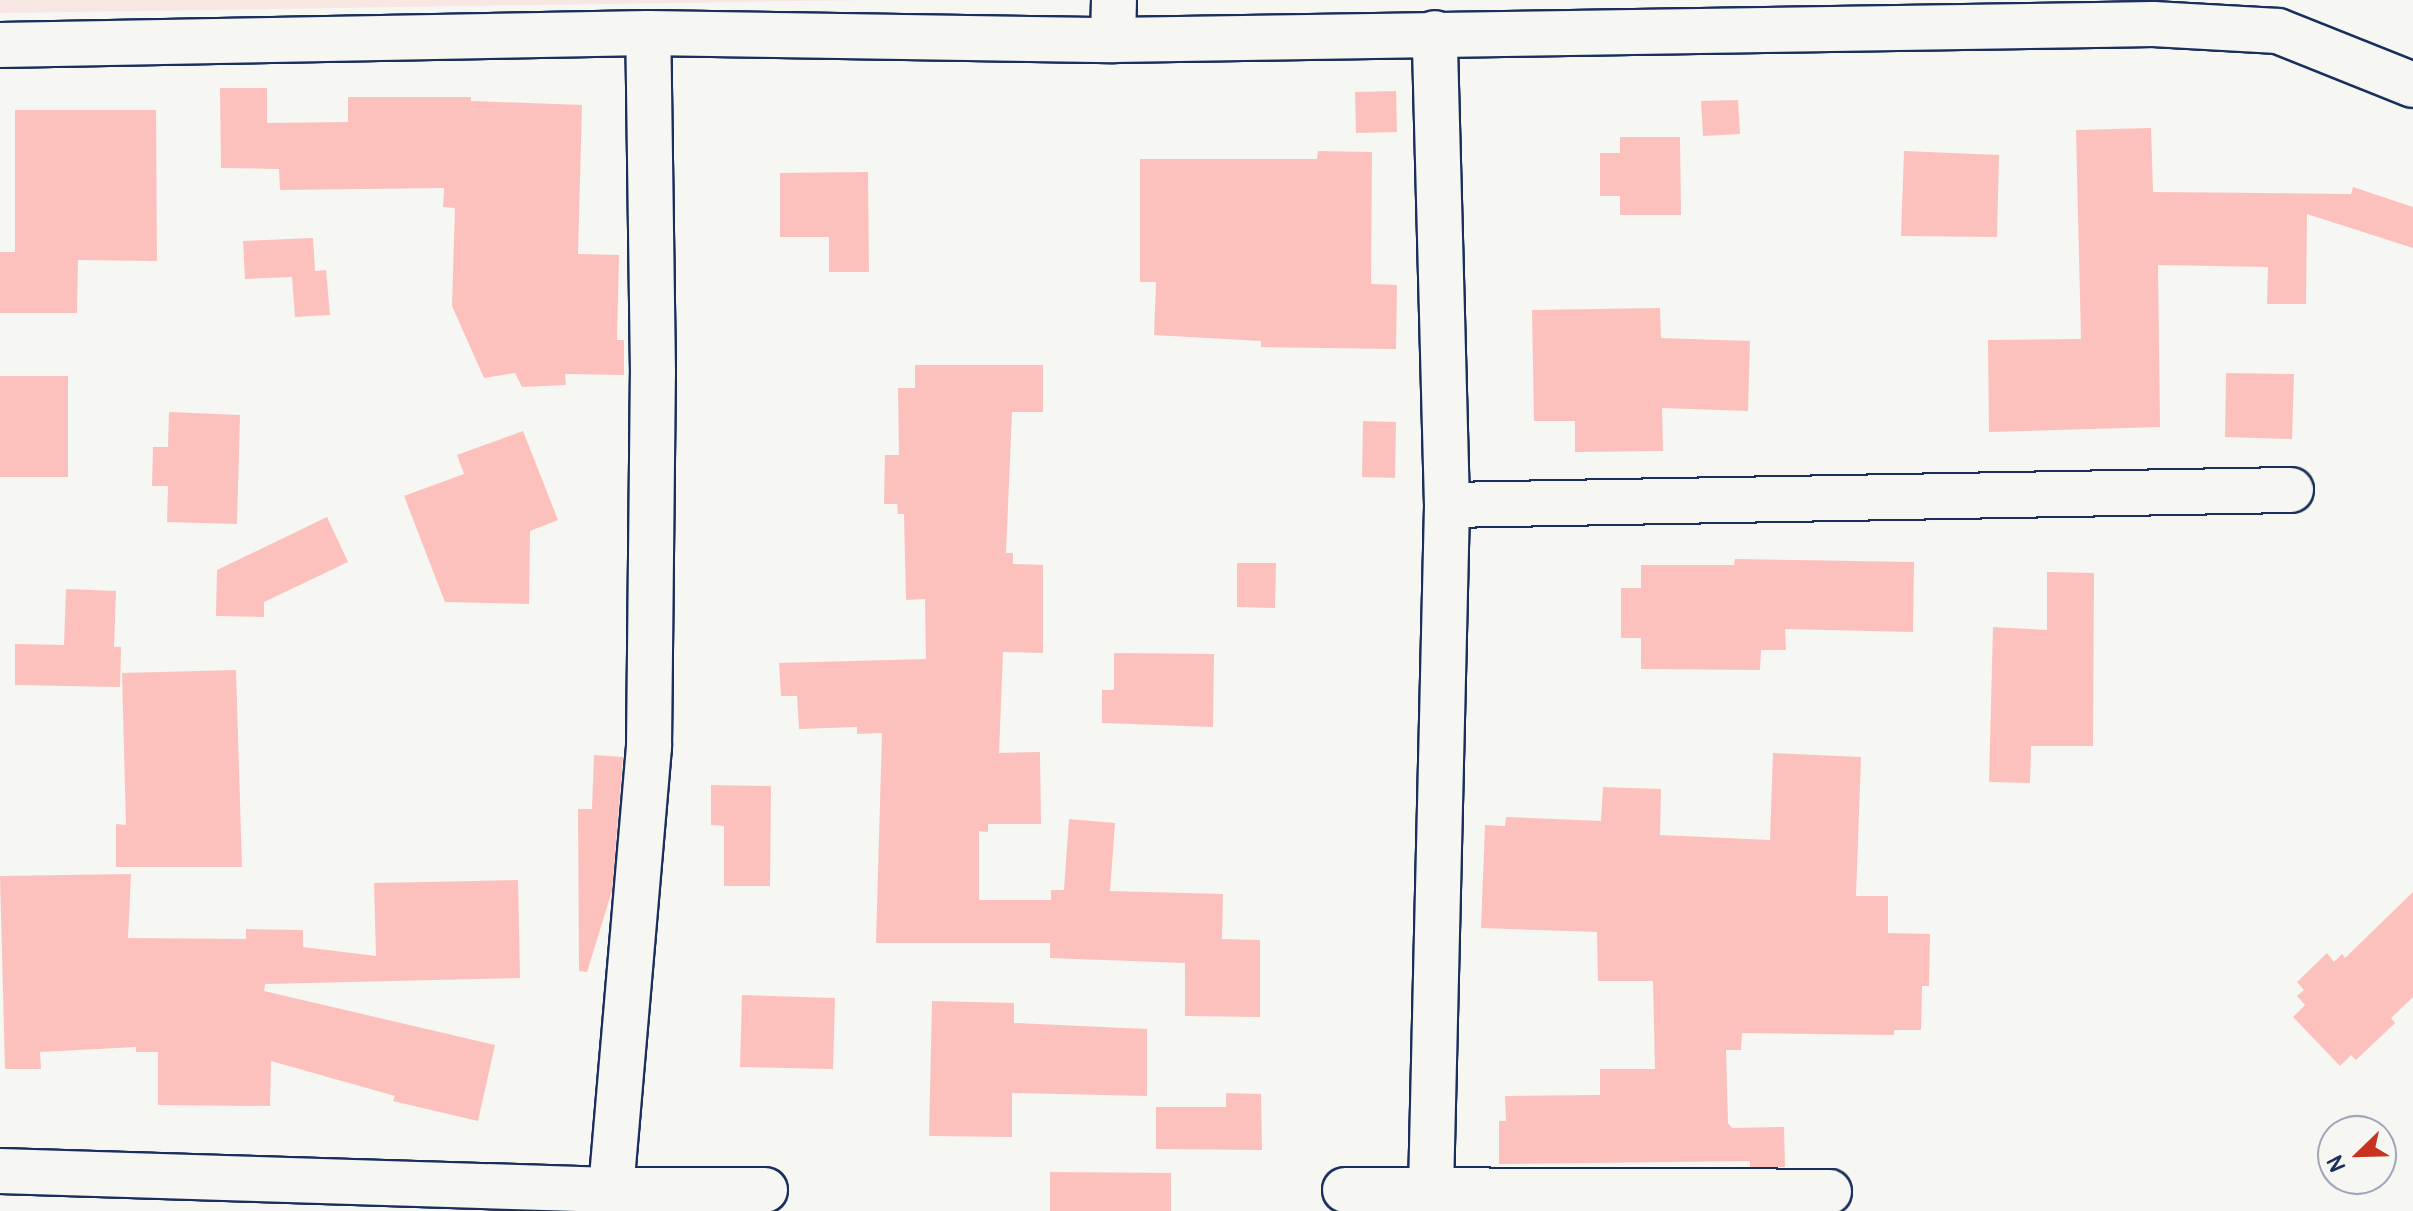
<!DOCTYPE html>
<style>
body{margin:0}
#map{position:relative;width:2413px;height:1211px;overflow:hidden;background:#f6f6f2;font-family:Pangolin,sans-serif}
div>[style]{position:absolute}
.built>*{inset:0;background:#f8e6e2}
.building>*{inset:0;background:#fdc1bd}
.roads{filter:drop-shadow(2px 0 #1b2f5e) drop-shadow(-2px 0 #1b2f5e) drop-shadow(0 2px #1b2f5e) drop-shadow(0 -2px #1b2f5e)}
.minor>*{height:44px;margin:-22px;padding:0 22px;transform-origin:22px;border-radius:22px;background:#f6f6f2}
span{translate:-50% -50%;white-space:nowrap;text-align:center;line-height:1.15;-webkit-text-stroke:6px #f6f6f2;paint-order:stroke}
.north{position:absolute;left:2317px;top:1115px;width:80px;height:80px;box-sizing:border-box;background:#f6f6f2;border:2px solid #9ea6b7;border-radius:50%;rotate:247deg;font-size:22px;font-weight:700;line-height:32px;text-align:center;color:#1b2f5e}
.north::after{content:'';display:block;margin:auto;width:28px;height:36px;background:#c8321e;clip-path:polygon(50% 0,100% 100%,50% 72%,0 100%)}
</style>
<div id="map">
<div class="built">
<div style="clip-path:polygon(0 0,869px 0,0 13px)"></div>
</div>
<div class="building">
<div style="clip-path:polygon(220px 88px,267px 88px,267px 123px,348px 122px,348px 97px,471px 97px,471px 101px,582px 105px,578px 254px,619px 255px,617px 340px,624px 340px,624px 375px,565px 374px,566px 385px,522px 387px,515px 373px,484px 378px,452px 306px,455px 208px,443px 207px,444px 188px,280px 190px,279px 169px,221px 168px)"></div>
<div style="clip-path:polygon(1396px 91px,1397px 132px,1356px 133px,1355px 92px)"></div>
<div style="clip-path:polygon(1738px 100px,1740px 134px,1703px 136px,1701px 101px)"></div>
<div style="clip-path:polygon(15px 110px,156px 110px,157px 261px,78px 260px,77px 313px,0 313px,0 252px,15px 252px)"></div>
<div style="clip-path:polygon(2151px 128px,2153px 192px,2351px 194px,2353px 187px,2413px 207px,2413px 248px,2307px 214px,2306px 304px,2267px 304px,2268px 267px,2158px 265px,2160px 427px,1989px 432px,1988px 340px,2081px 339px,2076px 130px)"></div>
<div style="clip-path:polygon(1620px 137px,1680px 137px,1681px 215px,1620px 215px,1620px 196px,1600px 196px,1600px 153px,1620px 153px)"></div>
<div style="clip-path:polygon(1318px 151px,1372px 152px,1371px 284px,1397px 285px,1396px 349px,1261px 347px,1261px 341px,1154px 335px,1156px 282px,1140px 282px,1140px 159px,1317px 159px)"></div>
<div style="clip-path:polygon(1904px 151px,1999px 155px,1997px 237px,1901px 236px)"></div>
<div style="clip-path:polygon(868px 172px,869px 272px,829px 272px,829px 237px,780px 237px,780px 173px)"></div>
<div style="clip-path:polygon(313px 238px,315px 271px,326px 270px,330px 315px,295px 317px,292px 277px,245px 279px,243px 241px)"></div>
<div style="clip-path:polygon(1660px 308px,1661px 338px,1750px 341px,1748px 411px,1662px 408px,1663px 451px,1575px 452px,1575px 421px,1534px 421px,1532px 310px)"></div>
<div style="clip-path:polygon(915px 365px,1043px 365px,1043px 412px,1012px 412px,1006px 553px,1013px 553px,1013px 564px,1043px 565px,1043px 653px,1003px 652px,999px 753px,1040px 752px,1041px 824px,988px 824px,988px 832px,979px 831px,979px 900px,1051px 900px,1051px 890px,1064px 890px,1069px 819px,1115px 823px,1110px 891px,1223px 894px,1222px 939px,1260px 940px,1260px 1017px,1185px 1016px,1185px 963px,1050px 958px,1050px 943px,876px 943px,882px 733px,857px 734px,857px 727px,799px 729px,797px 696px,781px 696px,779px 663px,926px 659px,925px 599px,906px 600px,904px 514px,898px 514px,897px 504px,884px 504px,885px 455px,899px 455px,898px 388px,915px 388px)"></div>
<div style="clip-path:polygon(2226px 373px,2294px 374px,2292px 439px,2225px 437px)"></div>
<div style="clip-path:polygon(0 376px,68px 376px,68px 477px,0 477px)"></div>
<div style="clip-path:polygon(169px 412px,240px 415px,237px 524px,167px 522px,168px 486px,152px 486px,153px 447px,168px 447px)"></div>
<div style="clip-path:polygon(1363px 421px,1396px 422px,1395px 478px,1362px 477px)"></div>
<div style="clip-path:polygon(523px 431px,558px 520px,530px 531px,529px 604px,445px 602px,404px 496px,464px 474px,457px 455px)"></div>
<div style="clip-path:polygon(327px 517px,348px 562px,264px 602px,264px 617px,216px 616px,217px 570px)"></div>
<div style="clip-path:polygon(1735px 559px,1914px 562px,1913px 632px,1785px 629px,1786px 650px,1761px 650px,1760px 670px,1641px 669px,1641px 638px,1621px 638px,1621px 588px,1641px 588px,1641px 565px,1734px 565px)"></div>
<div style="clip-path:polygon(1237px 563px,1276px 563px,1275px 608px,1237px 607px)"></div>
<div style="clip-path:polygon(2047px 572px,2094px 573px,2093px 746px,2031px 746px,2030px 783px,1989px 782px,1993px 627px,2047px 630px)"></div>
<div style="clip-path:polygon(66px 589px,116px 591px,114px 647px,121px 647px,120px 687px,15px 685px,15px 644px,64px 645px)"></div>
<div style="clip-path:polygon(1114px 653px,1214px 654px,1213px 727px,1102px 723px,1102px 690px,1114px 690px)"></div>
<div style="clip-path:polygon(236px 670px,242px 867px,116px 867px,116px 824px,126px 825px,122px 673px)"></div>
<div style="clip-path:polygon(1773px 753px,1861px 757px,1856px 896px,1888px 896px,1888px 933px,1930px 934px,1929px 986px,1922px 986px,1921px 1030px,1894px 1030px,1894px 1035px,1742px 1033px,1741px 1050px,1726px 1050px,1728px 1123px,1732px 1128px,1784px 1127px,1785px 1167px,1750px 1167px,1750px 1161px,1499px 1164px,1499px 1121px,1506px 1121px,1505px 1096px,1600px 1095px,1600px 1069px,1655px 1069px,1653px 981px,1598px 981px,1597px 932px,1481px 928px,1485px 825px,1505px 826px,1506px 817px,1601px 821px,1603px 787px,1661px 789px,1660px 835px,1770px 840px)"></div>
<div style="clip-path:polygon(594px 755px,623px 757px,612px 891px,587px 972px,579px 971px,578px 809px,592px 809px)"></div>
<div style="clip-path:polygon(711px 785px,771px 786px,770px 886px,724px 886px,724px 826px,711px 825px)"></div>
<div style="clip-path:polygon(131px 874px,128px 938px,246px 939px,246px 929px,303px 930px,303px 947px,376px 956px,374px 883px,518px 880px,520px 978px,265px 984px,264px 991px,495px 1045px,478px 1121px,393px 1101px,395px 1096px,271px 1061px,270px 1106px,158px 1105px,158px 1052px,136px 1052px,136px 1047px,40px 1052px,41px 1069px,5px 1069px,0 876px)"></div>
<div style="clip-path:polygon(2413px 892px,2413px 997px,2391px 1018px,2395px 1023px,2356px 1060px,2351px 1055px,2340px 1066px,2293px 1017px,2305px 1005px,2297px 996px,2304px 990px,2297px 982px,2327px 953px,2334px 962px,2342px 954px,2345px 958px)"></div>
<div style="clip-path:polygon(742px 995px,835px 998px,833px 1069px,740px 1067px)"></div>
<div style="clip-path:polygon(932px 1001px,1014px 1003px,1014px 1023px,1147px 1029px,1147px 1096px,1012px 1093px,1012px 1137px,929px 1136px)"></div>
<div style="clip-path:polygon(1226px 1093px,1261px 1094px,1262px 1150px,1156px 1149px,1156px 1107px,1226px 1107px)"></div>
<div style="clip-path:polygon(1050px 1172px,1171px 1173px,1171px 1211px,1050px 1211px)"></div>
</div>
<div class="roads">
<div class="minor">
<div style="left:1113px;top:40px;width:40px;rotate:-88.6deg"></div>
<div style="left:0;top:45px;width:648px;rotate:-1.06deg"></div>
<div style="left:648px;top:33px;width:465px;rotate:0.9deg"></div>
<div style="left:1113px;top:40px;width:1040px;rotate:-0.88deg"></div>
<div style="left:2153px;top:24px;width:125px;rotate:3.2deg"></div>
<div style="left:2278px;top:31px;width:145px;rotate:21.8deg"></div>
<div style="left:1447px;top:505px;width:844px;rotate:-1.02deg"></div>
<div style="left:0;top:1171px;width:611px;rotate:1.78deg"></div>
<div style="left:611px;top:1190px;width:154px"></div>
<div style="left:611px;top:1190px;width:445px;rotate:-85.1deg"></div>
<div style="left:649px;top:747px;width:374px;rotate:-89.4deg"></div>
<div style="left:653px;top:373px;width:340px;rotate:-90.8deg"></div>
<div style="left:1345px;top:1190px;width:484px;rotate:0.2deg"></div>
<div style="left:1431px;top:1190px;width:685px;rotate:-88.66deg"></div>
<div style="left:1447px;top:505px;width:472px;rotate:-91.5deg"></div>
</div>
</div>
<div class="north">N</div>
</div>
